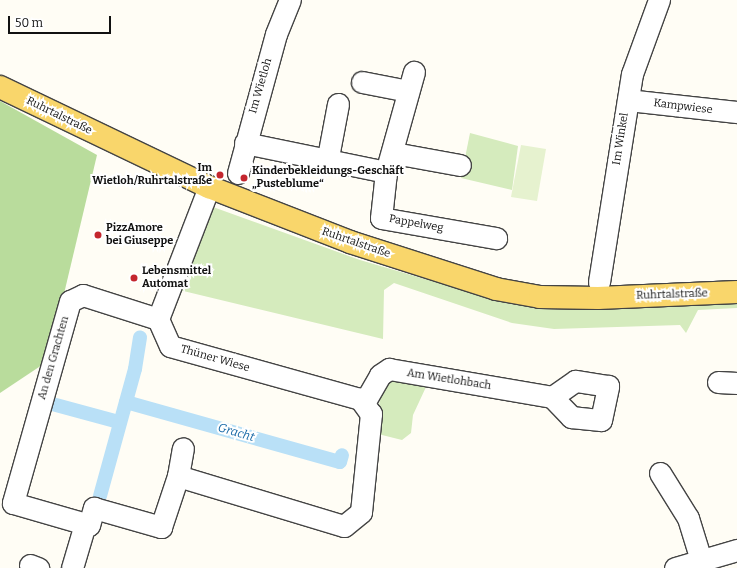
<!DOCTYPE html>
<meta charset="utf-8">
<style>
body{margin:0}
#map{position:relative;width:737px;height:568px;overflow:hidden;background:#fffdf5;font-family:Bitter,serif}
div>[style]{position:absolute}
.green>*{inset:0;background:#d5ebbd}
.forest>*{inset:0;background:#b9dc9c}
.pitch>*{inset:0;background:#e6f2cf}
.canal>*{height:14px;margin:-7px;padding:0 7px;transform-origin:7px;border-radius:7px;background:#b9e0f7}
.roads{filter:drop-shadow(1px 0 #444) drop-shadow(-1px 0 #444) drop-shadow(0 1px #444) drop-shadow(0 -1px #444)}
.minor>*{height:21px;margin:-10.5px;padding:0 10.5px;transform-origin:10.5px;border-radius:10.5px;background:#fff}
.major>*{height:22px;margin:-11px;padding:0 11px;transform-origin:11px;border-radius:11px;background:#f9d66b}
.dots>*{width:11px;height:11px;translate:-50% -50%;box-sizing:border-box;border:2px solid #fff;border-radius:50%}
span{translate:-50% -50%;white-space:nowrap;text-align:center;line-height:1.15;-webkit-text-stroke:4px #fff;paint-order:stroke}
.street-label{font-size:11px;color:#111}
.poi-label{font-size:11px;color:#111;font-weight:700}
.right{translate:-100% -50%;text-align:right}
.left{translate:0 -50%;text-align:left}
.water-label{font-size:12px;color:#1768a6;font-style:italic}
.scale{position:absolute;left:8px;top:16px;width:103px;height:18px;box-sizing:border-box;border:2px solid #111;border-top:0;padding-left:5px;font-size:12px;line-height:14px;white-space:nowrap;color:#111;-webkit-text-stroke:3px #fff;paint-order:stroke}
</style>
<div id="map">
<div class="green">
<div style="clip-path:polygon(470px 133px,518px 146px,512px 190px,461px 178px)"></div>
<div style="clip-path:polygon(213px 207px,360px 260px,510px 304px,568px 309px,737px 302px,737px 308px,698px 310px,686px 333px,680px 325px,554px 329px,512px 323px,394px 283px,384px 290px,383px 339px,175px 289px,205px 211px)"></div>
<div style="clip-path:polygon(387px 379px,420px 382px,426px 387px,413px 415px,411px 433px,402px 440px,374px 433px,382px 389px)"></div>
</div>
<div class="forest">
<div style="clip-path:polygon(0 101px,97px 155px,48px 361px,0 393px)"></div>
</div>
<div class="pitch">
<div style="clip-path:polygon(521px 145px,546px 149px,537px 201px,511px 197px)"></div>
</div>
<div class="canal">
<div style="left:126px;top:402px;width:222px;rotate:15.7deg"></div>
<div style="left:340px;top:462px;width:7px;rotate:-74deg"></div>
<div style="left:56px;top:405px;width:65px;rotate:15.1deg"></div>
<div style="left:100px;top:496px;width:132px;rotate:-74.6deg"></div>
<div style="left:135px;top:369px;width:32px;rotate:-81deg"></div>
</div>
<div class="roads">
<div class="minor">
<div style="left:362px;top:82px;width:47px;rotate:11.1deg"></div>
<div style="left:628px;top:100px;width:110px;rotate:6.3deg"></div>
<div style="left:245px;top:143px;width:144px;rotate:11.6deg"></div>
<div style="left:386px;top:172px;width:46px;rotate:96.2deg"></div>
<div style="left:381px;top:218px;width:117px;rotate:9.9deg"></div>
<div style="left:394px;top:153px;width:67px;rotate:10.3deg"></div>
<div style="left:328px;top:157px;width:54px;rotate:-79.3deg"></div>
<div style="left:386px;top:172px;width:104px;rotate:-74.4deg"></div>
<div style="left:238px;top:173px;width:144px;rotate:-74.7deg"></div>
<div style="left:276px;top:34px;width:37px;rotate:-68deg"></div>
<div style="left:599px;top:282px;width:211px;rotate:-81deg"></div>
<div style="left:632px;top:74px;width:79px;rotate:-70deg"></div>
<div style="left:158px;top:319px;width:79px;rotate:-162.3deg"></div>
<div style="left:83px;top:295px;width:14px;rotate:155deg"></div>
<div style="left:70px;top:301px;width:210px;rotate:105.8deg"></div>
<div style="left:13px;top:503px;width:79px;rotate:16.1deg"></div>
<div style="left:89px;top:525px;width:18px;rotate:-74deg"></div>
<div style="left:94px;top:508px;width:70px;rotate:15.8deg"></div>
<div style="left:161px;top:527px;width:54px;rotate:-71.6deg"></div>
<div style="left:178px;top:476px;width:173px;rotate:16.8deg"></div>
<div style="left:344px;top:526px;width:22px;rotate:-39deg"></div>
<div style="left:361px;top:512px;width:99px;rotate:-84.2deg"></div>
<div style="left:371px;top:414px;width:19px;rotate:-126deg"></div>
<div style="left:360px;top:399px;width:197px;rotate:-164.4deg"></div>
<div style="left:170px;top:346px;width:30px;rotate:-114deg"></div>
<div style="left:158px;top:319px;width:142px;rotate:-68.9deg"></div>
<div style="left:718px;top:382px;width:19px;rotate:3deg"></div>
<div style="left:364px;top:403px;width:32px;rotate:-60deg"></div>
<div style="left:380px;top:375px;width:11px;rotate:-34deg"></div>
<div style="left:389px;top:369px;width:165px;rotate:9.7deg"></div>
<div style="left:552px;top:397px;width:28px;rotate:46deg"></div>
<div style="left:571px;top:417px;width:30px;rotate:6deg"></div>
<div style="left:601px;top:420px;width:35px;rotate:-78deg"></div>
<div style="left:608px;top:386px;width:33px;rotate:-171deg"></div>
<div style="left:575px;top:381px;width:28px;rotate:145deg"></div>
<div style="left:660px;top:473px;width:53px;rotate:58.1deg"></div>
<div style="left:688px;top:518px;width:44px;rotate:72.8deg"></div>
<div style="left:178px;top:476px;width:28px;rotate:-80deg"></div>
<div style="left:30px;top:565px;width:9px;rotate:21deg"></div>
<div style="left:72px;top:568px;width:46px;rotate:-73.5deg"></div>
<div style="left:675px;top:568px;width:65px;rotate:-16.2deg"></div>
</div>
<div class="major">
<div style="left:0;top:87px;width:232px;rotate:25.6deg"></div>
<div style="left:209px;top:187px;width:151px;rotate:21.3deg"></div>
<div style="left:350px;top:242px;width:153px;rotate:17.8deg"></div>
<div style="left:496px;top:289px;width:45px;rotate:10.3deg"></div>
<div style="left:540px;top:297px;width:58px;rotate:1deg"></div>
<div style="left:598px;top:298px;width:139px;rotate:-2.5deg"></div>
</div>
</div>
<div class="dots">
<div style="left:220px;top:175px;background:#c4262e"></div>
<div style="left:244px;top:178px;background:#c4262e"></div>
<div style="left:98px;top:235px;background:#c4262e"></div>
<div style="left:134px;top:278px;background:#c4262e"></div>
</div>
<div class="street-label">
<span style="left:261px;top:86px;rotate:-74deg">Im Wietloh</span>
<span style="left:683px;top:107px;rotate:7deg">Kampwiese</span>
<span style="left:59px;top:116px;rotate:26deg">Ruhrtalstraße</span>
<span style="left:621px;top:139px;rotate:-81deg">Im Winkel</span>
<span style="left:416px;top:224px;rotate:10deg">Pappelweg</span>
<span style="left:356px;top:243px;rotate:19deg">Ruhrtalstraße</span>
<span style="left:672px;top:295px;rotate:-2deg">Ruhrtalstraße</span>
<span style="left:54px;top:358px;rotate:-74deg">An den Grachten</span>
<span style="left:215px;top:359px;rotate:16deg">Thüner Wiese</span>
<span style="left:449px;top:380px;rotate:9deg">Am Wietlohbach</span>
</div>
<div class="poi-label">
<span class="right" style="left:212px;top:175px">Im<br>Wietloh/Ruhrtalstraße</span>
<span class="left" style="left:252px;top:178px">Kinderbekleidungs-Geschäft<br>„Pusteblume“</span>
<span class="left" style="left:106px;top:235px">PizzAmore<br>bei Giuseppe</span>
<span class="left" style="left:142px;top:278px">Lebensmittel<br>Automat</span>
</div>
<div class="water-label">
<span style="left:236px;top:433px;rotate:16deg">Gracht</span>
</div>
<div class="scale">50 m</div>
</div>
